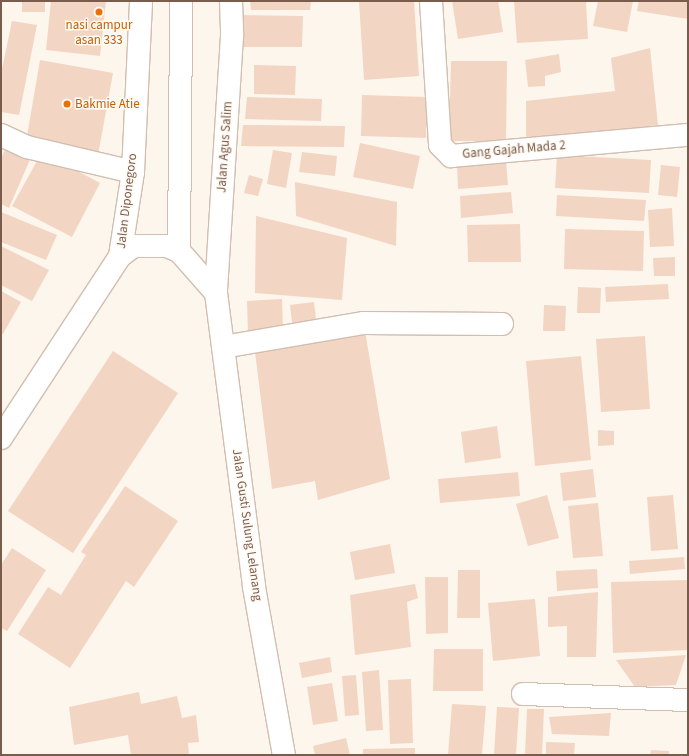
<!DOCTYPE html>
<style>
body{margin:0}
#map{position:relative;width:689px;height:756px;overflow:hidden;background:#fdf6ec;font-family:"Source Sans 3",sans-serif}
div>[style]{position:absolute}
.building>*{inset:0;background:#f3d5c3}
.roads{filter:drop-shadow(1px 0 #d1beb0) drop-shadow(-1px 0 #d1beb0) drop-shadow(0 1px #d1beb0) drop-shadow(0 -1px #d1beb0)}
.street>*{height:22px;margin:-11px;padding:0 11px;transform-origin:11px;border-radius:11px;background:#fff}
.secondary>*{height:22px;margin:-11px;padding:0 11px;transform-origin:11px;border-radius:11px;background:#fff}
.dots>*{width:11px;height:11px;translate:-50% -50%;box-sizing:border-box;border:2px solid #fffaf3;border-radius:50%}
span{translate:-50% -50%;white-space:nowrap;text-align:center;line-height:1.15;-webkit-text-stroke:3px #fffaf3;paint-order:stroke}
.food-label{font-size:13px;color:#c56008}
.left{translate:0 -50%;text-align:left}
.street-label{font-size:13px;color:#7a5c4d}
.frame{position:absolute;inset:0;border:2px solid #7a5c4d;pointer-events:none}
</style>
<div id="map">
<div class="building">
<div style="clip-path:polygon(22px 1px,45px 1px,45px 12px,22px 12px)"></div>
<div style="clip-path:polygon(51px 1px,106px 1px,100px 56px,46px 50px)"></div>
<div style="clip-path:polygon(250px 1px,311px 1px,310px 10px,251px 10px)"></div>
<div style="clip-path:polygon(359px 1px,414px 1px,419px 76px,364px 80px)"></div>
<div style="clip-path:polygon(452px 1px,498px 1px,503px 32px,458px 39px)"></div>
<div style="clip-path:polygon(514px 1px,586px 1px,588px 39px,517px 43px)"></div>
<div style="clip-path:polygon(598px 1px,633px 1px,627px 32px,593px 26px)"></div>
<div style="clip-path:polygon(639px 1px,688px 1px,688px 19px,637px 11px)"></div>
<div style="clip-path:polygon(238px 15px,303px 16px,302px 47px,238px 47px)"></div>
<div style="clip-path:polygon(12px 21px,37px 25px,19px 115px,1px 112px,1px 74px)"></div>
<div style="clip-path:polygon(650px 48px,658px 125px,526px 141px,526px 101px,615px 91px,611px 58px)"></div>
<div style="clip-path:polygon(559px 54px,561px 72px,545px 76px,545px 86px,528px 87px,525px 60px)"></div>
<div style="clip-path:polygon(40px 60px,113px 73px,98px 155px,26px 142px)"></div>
<div style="clip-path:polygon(451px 61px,507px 61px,506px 141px,449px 141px)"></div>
<div style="clip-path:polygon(254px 65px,296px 66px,295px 95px,254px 94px)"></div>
<div style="clip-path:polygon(362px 95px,427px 97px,426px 138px,361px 136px)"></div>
<div style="clip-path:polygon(247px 97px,322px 99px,321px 121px,245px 119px)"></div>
<div style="clip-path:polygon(243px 125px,345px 126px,344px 147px,241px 146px)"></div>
<div style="clip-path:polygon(360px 143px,420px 156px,413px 189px,353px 177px)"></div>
<div style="clip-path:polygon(7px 145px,32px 155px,9px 208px,1px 204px,1px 159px)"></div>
<div style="clip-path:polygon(273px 150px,292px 153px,286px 188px,267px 184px)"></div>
<div style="clip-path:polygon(42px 152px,100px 183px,72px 237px,12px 206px)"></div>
<div style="clip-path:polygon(302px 152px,337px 156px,335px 176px,299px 172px)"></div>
<div style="clip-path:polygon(557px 155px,651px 160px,649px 193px,555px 188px)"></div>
<div style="clip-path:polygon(506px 161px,508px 185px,458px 189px,457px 165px)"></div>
<div style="clip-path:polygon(661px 165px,680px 167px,677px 197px,658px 195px)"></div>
<div style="clip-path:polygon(249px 175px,263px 179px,258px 196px,244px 193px)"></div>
<div style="clip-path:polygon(295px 182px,397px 202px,396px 246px,296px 216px)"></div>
<div style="clip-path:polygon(511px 192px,513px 213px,461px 218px,460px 196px)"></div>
<div style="clip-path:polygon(557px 195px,646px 200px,644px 221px,556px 216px)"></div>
<div style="clip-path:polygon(672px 208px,674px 246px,650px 247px,648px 210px)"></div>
<div style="clip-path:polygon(1px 212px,57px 235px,46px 260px,1px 242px)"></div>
<div style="clip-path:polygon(256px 216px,347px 238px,342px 300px,255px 293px)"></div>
<div style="clip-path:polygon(520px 224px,521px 262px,468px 262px,467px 225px)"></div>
<div style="clip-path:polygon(565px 229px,644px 231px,643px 271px,564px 269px)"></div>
<div style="clip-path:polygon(1px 246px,49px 270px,32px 301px,1px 285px)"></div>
<div style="clip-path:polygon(675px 257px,675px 276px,654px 276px,653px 258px)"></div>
<div style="clip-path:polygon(668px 284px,669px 299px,606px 302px,605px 287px)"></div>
<div style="clip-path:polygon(578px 287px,601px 288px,600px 313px,577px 313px)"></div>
<div style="clip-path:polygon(1px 291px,21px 302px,3px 334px,1px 333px)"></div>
<div style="clip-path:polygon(282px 299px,283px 333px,248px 334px,247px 301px)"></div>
<div style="clip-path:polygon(314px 302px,317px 328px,293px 331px,290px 305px)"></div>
<div style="clip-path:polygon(544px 305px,566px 306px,565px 331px,543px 331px)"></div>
<div style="clip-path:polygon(364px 325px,390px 479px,318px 500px,315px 481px,272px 489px,255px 352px)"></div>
<div style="clip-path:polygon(645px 336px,650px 409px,601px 412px,596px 339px)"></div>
<div style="clip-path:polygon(113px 351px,178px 393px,73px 553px,8px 511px)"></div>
<div style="clip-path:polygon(581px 356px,591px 460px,535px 466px,526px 361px)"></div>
<div style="clip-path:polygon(497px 426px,501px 458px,465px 463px,461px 432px)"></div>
<div style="clip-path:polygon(598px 430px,614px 431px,614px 445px,598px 446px)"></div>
<div style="clip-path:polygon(593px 469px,596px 497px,563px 501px,560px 473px)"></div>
<div style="clip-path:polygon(518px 472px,520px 496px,440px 503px,438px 479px)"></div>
<div style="clip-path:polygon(125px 486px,178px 521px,134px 587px,126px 581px,70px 668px,18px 634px,48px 587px,61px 595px,86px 555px,81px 552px)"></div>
<div style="clip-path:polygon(547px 495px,559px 538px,528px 546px,516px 504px)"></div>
<div style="clip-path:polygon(673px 495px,678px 549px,651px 551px,647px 497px)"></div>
<div style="clip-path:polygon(598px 503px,603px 556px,573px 558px,568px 506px)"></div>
<div style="clip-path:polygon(390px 544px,395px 573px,355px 580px,350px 552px)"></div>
<div style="clip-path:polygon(12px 548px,46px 570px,7px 631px,1px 628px,1px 565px)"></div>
<div style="clip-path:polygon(684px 557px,685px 569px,630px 574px,629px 561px)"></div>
<div style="clip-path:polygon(597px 569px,598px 588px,557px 591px,556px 571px)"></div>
<div style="clip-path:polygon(458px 570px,480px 570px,480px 618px,457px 618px)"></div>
<div style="clip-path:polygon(425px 577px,448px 577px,448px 633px,426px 634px)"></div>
<div style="clip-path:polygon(688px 580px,688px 650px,613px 653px,611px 582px)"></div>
<div style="clip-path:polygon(415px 584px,418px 598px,407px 602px,411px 647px,355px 655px,350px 595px)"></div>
<div style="clip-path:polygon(598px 592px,596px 657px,567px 657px,567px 626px,548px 627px,548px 597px)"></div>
<div style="clip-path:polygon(535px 599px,540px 656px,493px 661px,488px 603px)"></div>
<div style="clip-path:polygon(434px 649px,483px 649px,483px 691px,433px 691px)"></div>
<div style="clip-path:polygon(686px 655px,676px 685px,635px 687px,616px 660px)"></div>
<div style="clip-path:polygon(330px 657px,332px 672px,302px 678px,299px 663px)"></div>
<div style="clip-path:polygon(379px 670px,383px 730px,366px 731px,362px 672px)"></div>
<div style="clip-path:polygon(356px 675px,359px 715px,345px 716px,342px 676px)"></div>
<div style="clip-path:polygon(411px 679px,413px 743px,390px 744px,388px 680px)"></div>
<div style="clip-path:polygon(332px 683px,338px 721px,313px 725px,307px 687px)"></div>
<div style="clip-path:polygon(139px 692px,141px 704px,177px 696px,182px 718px,196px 715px,199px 742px,188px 743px,189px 755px,131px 755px,128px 735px,74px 745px,69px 707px)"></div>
<div style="clip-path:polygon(452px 704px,486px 706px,482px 755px,448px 755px)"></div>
<div style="clip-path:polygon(497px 707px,519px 708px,516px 755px,494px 755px)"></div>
<div style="clip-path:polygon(527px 709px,544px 709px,542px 755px,525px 755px)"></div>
<div style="clip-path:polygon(611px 713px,609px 736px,552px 734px,549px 717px)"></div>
<div style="clip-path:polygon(346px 738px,350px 755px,315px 755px,313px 746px)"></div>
<div style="clip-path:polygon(546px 742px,575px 743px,574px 755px,546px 755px)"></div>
<div style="clip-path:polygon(415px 748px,415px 755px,363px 755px,363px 749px)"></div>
<div style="clip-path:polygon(651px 750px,669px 751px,669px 755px,650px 755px)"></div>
</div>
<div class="roads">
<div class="street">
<div style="left:431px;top:1px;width:144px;rotate:86.4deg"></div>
<div style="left:440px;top:145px;width:16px;rotate:45deg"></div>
<div style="left:451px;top:156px;width:238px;rotate:-5.1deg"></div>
<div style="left:1px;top:135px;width:29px;rotate:25deg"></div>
<div style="left:27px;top:147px;width:109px;rotate:13.3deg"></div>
<div style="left:223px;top:347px;width:143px;rotate:-9.7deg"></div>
<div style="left:364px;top:323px;width:138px;rotate:0.4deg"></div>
<div style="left:523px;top:694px;width:165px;rotate:2.1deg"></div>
</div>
<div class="secondary">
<div style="left:231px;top:1px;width:35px;rotate:88deg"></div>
<div style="left:232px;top:36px;width:257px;rotate:93.6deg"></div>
<div style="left:216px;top:293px;width:296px;rotate:82.6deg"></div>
<div style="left:254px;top:587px;width:171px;rotate:79.9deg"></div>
<div style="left:179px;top:251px;width:250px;rotate:-89.5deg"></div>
<div style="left:120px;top:256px;width:17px;rotate:-36deg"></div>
<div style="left:134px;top:246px;width:33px"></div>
<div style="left:167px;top:246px;width:13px;rotate:23deg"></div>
<div style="left:179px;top:251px;width:56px;rotate:48.6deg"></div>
<div style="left:1px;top:438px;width:217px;rotate:-56.8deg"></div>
<div style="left:120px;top:256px;width:85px;rotate:-81.2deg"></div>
<div style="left:133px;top:172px;width:171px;rotate:-87.3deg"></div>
</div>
</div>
<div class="dots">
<div style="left:99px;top:12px;background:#e8710a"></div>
<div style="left:67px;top:104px;background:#e8710a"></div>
</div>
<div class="food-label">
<span style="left:99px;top:33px">nasi campur<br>asan 333</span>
<span class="left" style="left:75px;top:104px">Bakmie Atie</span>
</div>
<div class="street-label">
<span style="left:225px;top:147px;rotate:-86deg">Jalan Agus Salim</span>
<span style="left:514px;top:150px;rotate:-5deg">Gang Gajah Mada 2</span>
<span style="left:127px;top:201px;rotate:-83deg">Jalan Diponegoro</span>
<span style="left:247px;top:525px;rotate:82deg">Jalan Gusti Sulung Lelanang</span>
</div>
<div class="frame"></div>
</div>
